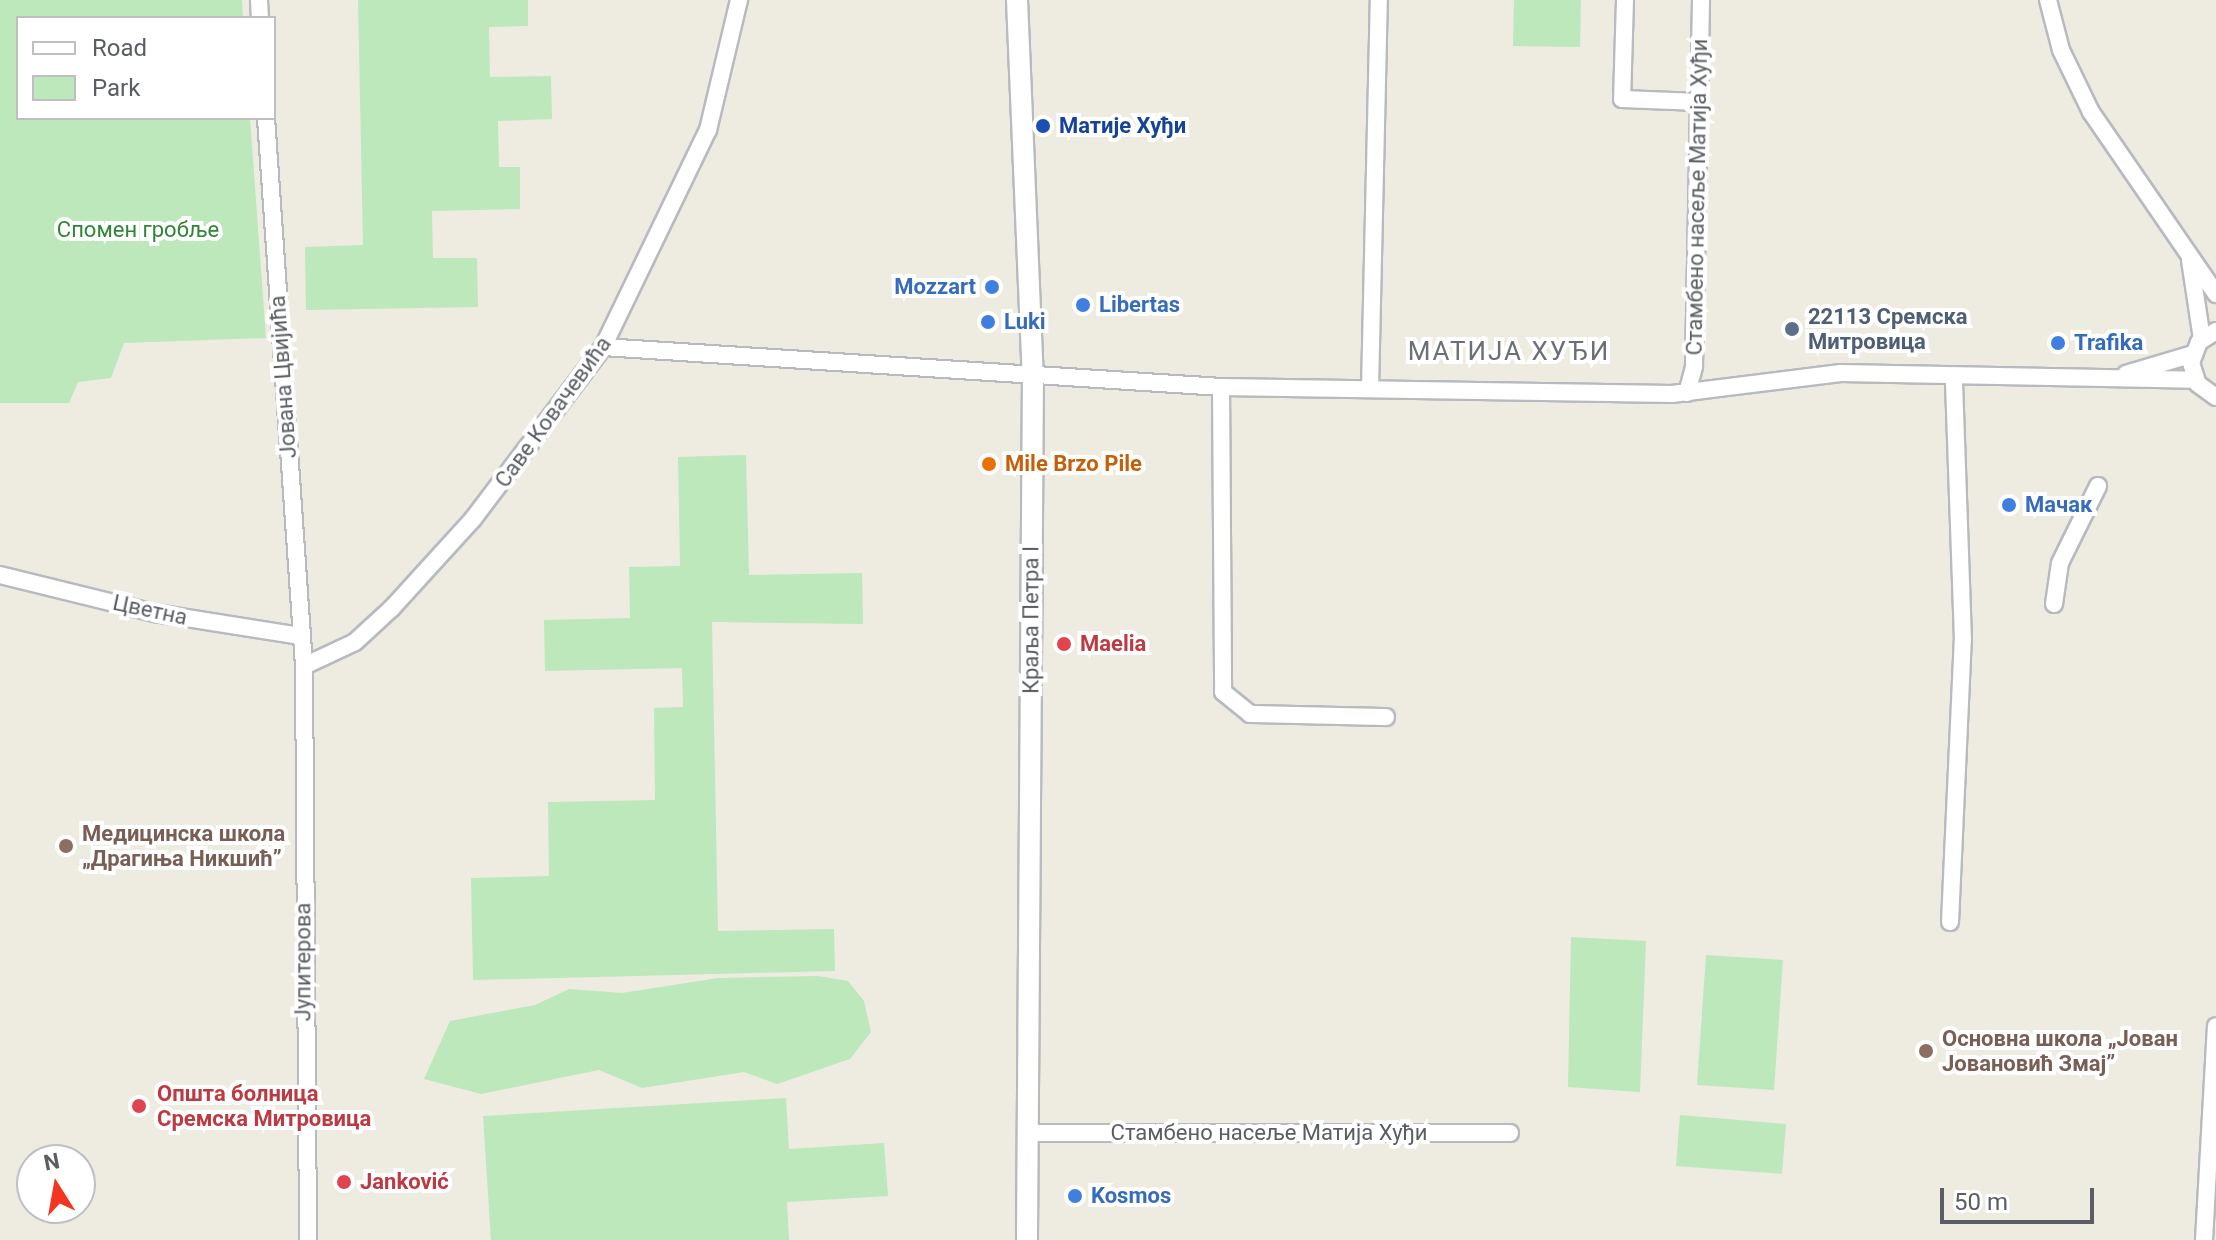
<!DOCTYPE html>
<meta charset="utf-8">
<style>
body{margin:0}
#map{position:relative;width:2216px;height:1240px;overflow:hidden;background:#eeebe1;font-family:Roboto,sans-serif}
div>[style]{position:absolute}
.green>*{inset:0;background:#bce8bc}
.roads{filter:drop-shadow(2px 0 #b7babf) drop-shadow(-2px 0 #b7babf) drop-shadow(0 2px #b7babf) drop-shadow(0 -2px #b7babf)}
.minor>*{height:16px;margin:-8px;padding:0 8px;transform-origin:8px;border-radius:8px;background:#fff}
.tertiary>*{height:20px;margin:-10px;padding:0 10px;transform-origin:10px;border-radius:10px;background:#fff}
.dots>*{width:22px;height:22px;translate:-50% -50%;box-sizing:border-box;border:4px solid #fff;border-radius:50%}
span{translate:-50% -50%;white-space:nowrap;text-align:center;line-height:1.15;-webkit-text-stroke:8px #fff;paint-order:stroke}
.transit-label{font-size:22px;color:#164399;font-weight:700}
.left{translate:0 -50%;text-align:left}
.street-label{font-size:22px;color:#5a5e63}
.park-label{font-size:22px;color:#2e8634}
.shop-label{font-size:22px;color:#366cbe;font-weight:700}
.right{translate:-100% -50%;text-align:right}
.service-label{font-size:22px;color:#4e5e75;font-weight:700}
.food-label{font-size:22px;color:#c56008;font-weight:700}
.health-label{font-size:22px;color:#be3a42;font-weight:700}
.education-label{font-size:22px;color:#785e54;font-weight:700}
.quarter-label{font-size:26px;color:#6b7075;letter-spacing:2px}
.legend{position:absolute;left:16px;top:16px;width:260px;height:104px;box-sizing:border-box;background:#fff;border:2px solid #bdbfc1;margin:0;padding:10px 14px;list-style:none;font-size:24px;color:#5a5e63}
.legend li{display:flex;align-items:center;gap:16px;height:40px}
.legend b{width:40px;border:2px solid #bdbfc1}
.north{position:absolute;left:16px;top:1144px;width:80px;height:80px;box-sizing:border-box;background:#fff;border:2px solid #bdbfc1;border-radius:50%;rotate:349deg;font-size:22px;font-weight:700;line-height:32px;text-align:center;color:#5a5e63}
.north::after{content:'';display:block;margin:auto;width:28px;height:36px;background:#f43521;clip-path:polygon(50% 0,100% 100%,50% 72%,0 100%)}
.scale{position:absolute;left:1940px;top:1188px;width:154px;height:36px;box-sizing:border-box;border:4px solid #5a5e63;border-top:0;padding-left:10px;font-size:24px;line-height:28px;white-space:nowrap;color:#5a5e63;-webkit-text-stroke:6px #fff;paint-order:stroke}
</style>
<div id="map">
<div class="green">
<div style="clip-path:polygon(0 0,242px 0,243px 18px,18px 18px,18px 118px,250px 118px,266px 338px,124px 343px,111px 378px,78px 382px,69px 403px,0 403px)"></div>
<div style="clip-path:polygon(358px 0,528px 0,528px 26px,489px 27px,490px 77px,551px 76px,552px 119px,498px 121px,499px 167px,520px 167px,520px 209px,432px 211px,433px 258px,477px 258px,478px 307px,306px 310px,305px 247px,363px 245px)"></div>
<div style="clip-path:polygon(1514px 0,1581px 0,1580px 47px,1513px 46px)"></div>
<div style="clip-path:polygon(746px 455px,749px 575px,862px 573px,863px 624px,712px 622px,718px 931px,834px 929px,835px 971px,473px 980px,471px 878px,549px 876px,548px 802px,655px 800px,654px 708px,683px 707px,682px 668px,545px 671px,544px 620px,630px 618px,629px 567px,680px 566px,678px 457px)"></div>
<div style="clip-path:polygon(1571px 937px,1646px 941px,1640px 1092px,1568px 1087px)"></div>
<div style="clip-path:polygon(1706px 955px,1783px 960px,1774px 1090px,1697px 1085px)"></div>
<div style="clip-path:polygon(818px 976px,848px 981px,864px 1001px,871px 1032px,850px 1059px,777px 1084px,744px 1072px,642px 1088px,599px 1070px,481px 1094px,424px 1079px,450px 1021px,535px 1005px,569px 989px,622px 993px,718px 978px)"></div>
<div style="clip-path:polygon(786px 1098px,789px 1149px,884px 1143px,888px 1196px,787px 1202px,789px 1240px,491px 1240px,483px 1116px)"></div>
<div style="clip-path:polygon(1680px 1115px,1786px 1124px,1782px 1174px,1676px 1166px)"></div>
</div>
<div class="roads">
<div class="minor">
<div style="left:259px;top:0;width:18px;rotate:87deg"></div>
<div style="left:1625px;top:0;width:99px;rotate:91.7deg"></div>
<div style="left:1622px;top:99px;width:77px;rotate:2.2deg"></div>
<div style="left:2048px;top:0;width:52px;rotate:75.4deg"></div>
<div style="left:2061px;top:50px;width:69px;rotate:64.2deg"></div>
<div style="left:2091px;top:112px;width:221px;rotate:55.5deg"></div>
<div style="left:266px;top:118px;width:549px;rotate:86.03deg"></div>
<div style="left:304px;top:666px;width:574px;rotate:89.6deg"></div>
<div style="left:2190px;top:260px;width:80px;rotate:81.4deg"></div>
<div style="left:2216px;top:331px;width:20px;rotate:147deg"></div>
<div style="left:2199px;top:342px;width:22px;rotate:111deg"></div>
<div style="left:2191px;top:363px;width:22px;rotate:72deg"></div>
<div style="left:2198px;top:384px;width:22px;rotate:36deg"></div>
<div style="left:603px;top:347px;width:619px;rotate:3.7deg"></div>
<div style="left:1221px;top:387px;width:451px;rotate:0.9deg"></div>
<div style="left:1672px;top:394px;width:170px;rotate:-7.1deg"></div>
<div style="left:1841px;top:373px;width:354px;rotate:1.1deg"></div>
<div style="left:2126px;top:374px;width:70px;rotate:-16.6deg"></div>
<div style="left:1221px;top:387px;width:305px;rotate:89.6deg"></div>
<div style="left:1223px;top:692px;width:35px;rotate:39deg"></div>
<div style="left:1250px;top:714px;width:136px;rotate:1.3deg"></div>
<div style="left:1370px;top:389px;width:389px;rotate:-88.7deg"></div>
<div style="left:1687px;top:393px;width:28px;rotate:-75deg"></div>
<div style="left:1694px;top:366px;width:366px;rotate:-88.9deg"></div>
<div style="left:0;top:575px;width:160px;rotate:13.8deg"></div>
<div style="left:155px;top:613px;width:148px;rotate:9deg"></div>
<div style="left:2054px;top:604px;width:41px;rotate:-81.7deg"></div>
<div style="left:2060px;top:563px;width:86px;rotate:-63.7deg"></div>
<div style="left:304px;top:666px;width:56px;rotate:-25.2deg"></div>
<div style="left:355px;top:642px;width:50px;rotate:-42.6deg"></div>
<div style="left:392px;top:608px;width:120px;rotate:-47.7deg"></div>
<div style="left:473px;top:519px;width:216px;rotate:-52.9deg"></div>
<div style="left:603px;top:347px;width:241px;rotate:-64.2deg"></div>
<div style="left:708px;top:130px;width:134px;rotate:-76.6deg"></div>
<div style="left:1950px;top:922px;width:282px;rotate:-87.4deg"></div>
<div style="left:1963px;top:640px;width:264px;rotate:-92deg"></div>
<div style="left:1027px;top:1133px;width:483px"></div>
<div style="left:2204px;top:1240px;width:214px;rotate:-86.8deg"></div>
</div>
<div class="tertiary">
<div style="left:1017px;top:0;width:375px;rotate:87.6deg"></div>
<div style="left:1033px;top:375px;width:865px;rotate:90.4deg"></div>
</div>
</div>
<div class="dots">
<div style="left:1043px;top:126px;background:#1a4fb4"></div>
<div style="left:992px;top:287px;background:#3f7fe0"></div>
<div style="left:1083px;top:305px;background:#3f7fe0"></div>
<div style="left:988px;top:322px;background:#3f7fe0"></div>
<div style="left:1792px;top:329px;background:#5c6f8a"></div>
<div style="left:2058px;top:343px;background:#3f7fe0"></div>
<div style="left:989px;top:464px;background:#e8710a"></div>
<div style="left:2009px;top:505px;background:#3f7fe0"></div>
<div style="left:1064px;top:644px;background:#e0444e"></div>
<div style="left:66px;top:846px;background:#8d6e63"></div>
<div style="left:1926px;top:1051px;background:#8d6e63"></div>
<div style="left:139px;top:1106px;background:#e0444e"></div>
<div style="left:344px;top:1182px;background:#e0444e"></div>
<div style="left:1075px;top:1196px;background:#3f7fe0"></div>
</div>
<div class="transit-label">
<span class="left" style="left:1059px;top:126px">Матије Хуђи</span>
</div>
<div class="street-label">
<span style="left:1697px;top:197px;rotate:-89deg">Стамбено насеље Матија Хуђи</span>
<span style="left:283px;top:377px;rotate:-94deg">Јована Цвијића</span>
<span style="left:553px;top:412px;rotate:-54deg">Саве Ковачевића</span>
<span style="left:150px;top:610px;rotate:12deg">Цветна</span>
<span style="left:1031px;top:620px;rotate:-90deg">Краља Петра I</span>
<span style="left:303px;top:962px;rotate:-90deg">Јупитерова</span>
<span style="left:1269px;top:1133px">Стамбено насеље Матија Хуђи</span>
</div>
<div class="park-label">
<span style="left:138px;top:230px">Спомен гробље</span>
</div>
<div class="shop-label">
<span class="right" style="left:976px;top:287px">Mozzart</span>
<span class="left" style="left:1099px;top:305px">Libertas</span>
<span class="left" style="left:1004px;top:322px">Luki</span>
<span class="left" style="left:2074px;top:343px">Trafika</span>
<span class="left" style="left:2025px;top:505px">Мачак</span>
<span class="left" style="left:1091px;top:1196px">Kosmos</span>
</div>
<div class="service-label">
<span class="left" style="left:1808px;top:329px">22113 Сремска<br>Митровица</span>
</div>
<div class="food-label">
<span class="left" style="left:1005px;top:464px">Mile Brzo Pile</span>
</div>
<div class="health-label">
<span class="left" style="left:1080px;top:644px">Maelia</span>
<span class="left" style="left:157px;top:1106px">Општа болница<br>Сремска Митровица</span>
<span class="left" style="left:360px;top:1182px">Janković</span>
</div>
<div class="education-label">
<span class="left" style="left:82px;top:846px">Медицинска школа<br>„Драгиња Никшић”</span>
<span class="left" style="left:1942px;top:1051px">Основна школа „Јован<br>Јовановић Змај”</span>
</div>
<div class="quarter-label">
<span style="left:1509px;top:352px">МАТИЈА ХУЂИ</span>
</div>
<ul class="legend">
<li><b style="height:10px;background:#fff"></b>Road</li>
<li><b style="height:22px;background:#bce8bc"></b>Park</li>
</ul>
<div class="north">N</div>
<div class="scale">50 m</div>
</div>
